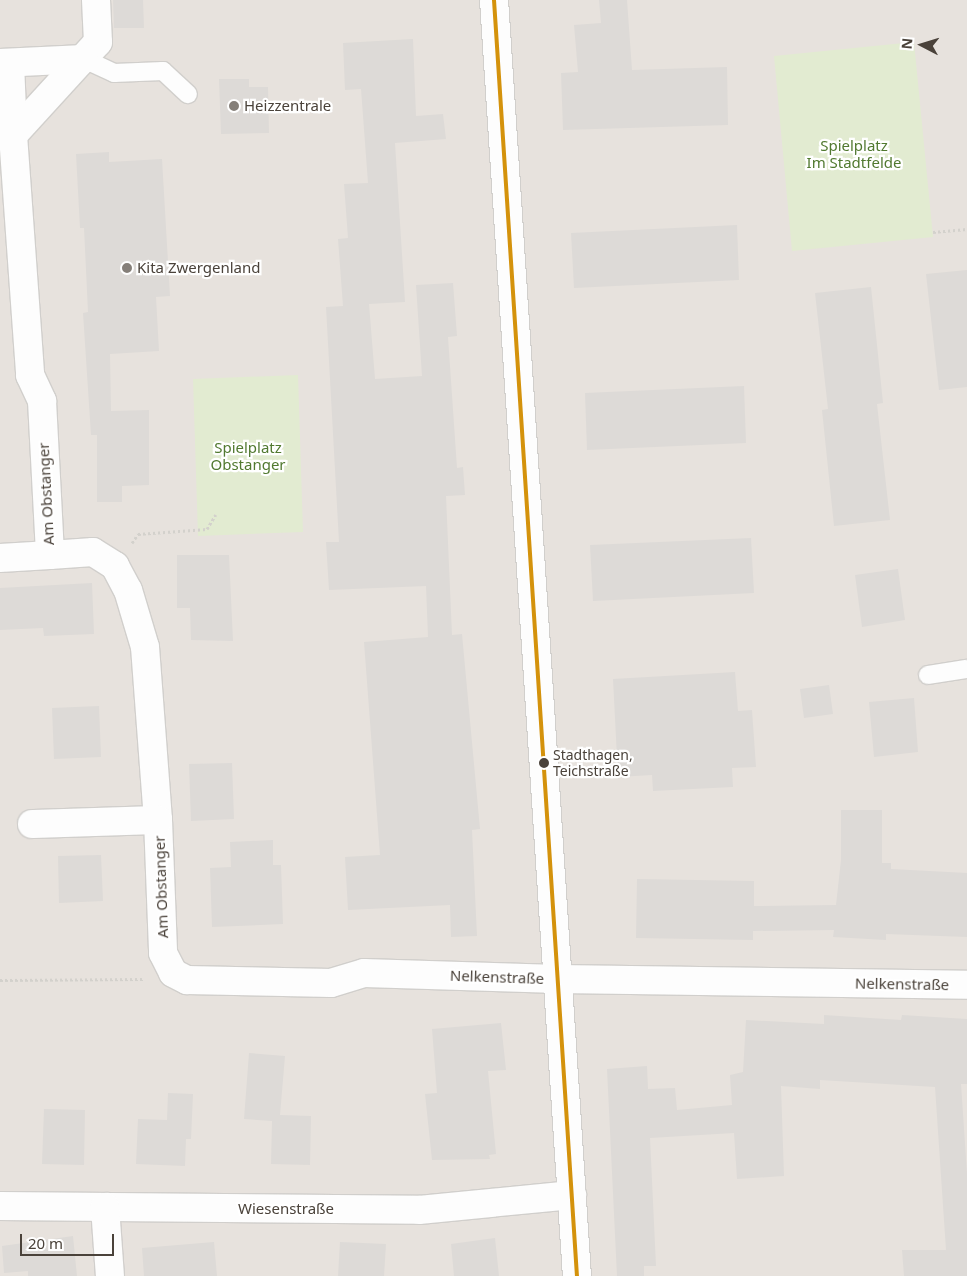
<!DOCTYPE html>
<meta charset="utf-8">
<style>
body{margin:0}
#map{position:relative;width:967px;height:1276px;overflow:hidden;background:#f3f1ef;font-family:"Noto Sans",sans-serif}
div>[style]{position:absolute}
.residential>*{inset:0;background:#e7e2dd}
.green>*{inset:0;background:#e2ebd1}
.building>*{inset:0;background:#dddad7}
.path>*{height:3px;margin-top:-1.5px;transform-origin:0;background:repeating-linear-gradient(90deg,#d3d1cc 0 2.5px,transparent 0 5px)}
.roads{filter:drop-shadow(1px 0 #d1cfcc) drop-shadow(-1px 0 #d1cfcc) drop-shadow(0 1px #d1cfcc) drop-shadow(0 -1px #d1cfcc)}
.lane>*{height:18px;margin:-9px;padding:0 9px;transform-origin:9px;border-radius:9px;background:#fdfdfd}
.street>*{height:28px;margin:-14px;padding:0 14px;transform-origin:14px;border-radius:14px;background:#fdfdfd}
.bus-1>*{height:4px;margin:-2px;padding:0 2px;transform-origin:2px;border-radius:2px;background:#d4920c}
.dots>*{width:14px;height:14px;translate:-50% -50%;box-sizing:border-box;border:2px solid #fff;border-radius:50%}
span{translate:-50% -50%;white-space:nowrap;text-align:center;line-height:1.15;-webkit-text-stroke:4.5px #fff;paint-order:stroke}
.bus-label{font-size:14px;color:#4a423a}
.left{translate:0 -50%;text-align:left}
.poi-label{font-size:15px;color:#4a423a}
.park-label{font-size:15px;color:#517930}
.street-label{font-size:15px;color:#4a423a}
.north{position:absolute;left:897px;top:20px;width:50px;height:50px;-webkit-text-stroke:4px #fff;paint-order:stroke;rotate:275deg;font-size:14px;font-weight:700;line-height:20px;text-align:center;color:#4a423a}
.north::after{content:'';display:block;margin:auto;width:18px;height:22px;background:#4a423a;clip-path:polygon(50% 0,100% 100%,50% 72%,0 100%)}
.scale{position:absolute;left:20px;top:1234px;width:94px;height:22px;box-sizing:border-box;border:2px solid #4a423a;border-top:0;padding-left:6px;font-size:15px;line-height:18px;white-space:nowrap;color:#4a423a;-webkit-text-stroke:4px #fff;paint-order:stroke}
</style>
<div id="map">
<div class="residential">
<div style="clip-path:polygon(0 0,967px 0,967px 1276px,0 1276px)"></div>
</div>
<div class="green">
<div style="clip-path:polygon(914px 42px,933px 237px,792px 251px,774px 56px)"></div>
<div style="clip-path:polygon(298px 375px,303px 532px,198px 536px,193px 379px)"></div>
</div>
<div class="building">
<div style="clip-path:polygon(113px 0,143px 0,144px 28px,114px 28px)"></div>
<div style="clip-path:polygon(599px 0,627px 0,632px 70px,727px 67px,728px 125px,563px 130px,561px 73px,578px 72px,574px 25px,601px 23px)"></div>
<div style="clip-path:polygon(413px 39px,416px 116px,443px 114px,446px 139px,395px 143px,405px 302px,369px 304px,375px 379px,422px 376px,416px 285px,453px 283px,457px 336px,448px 337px,457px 468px,463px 467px,465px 495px,446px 496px,452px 635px,462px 634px,480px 829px,472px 830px,477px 936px,451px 937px,450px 905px,348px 910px,345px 857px,380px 855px,364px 642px,428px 637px,426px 586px,329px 590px,326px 542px,339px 542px,326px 307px,343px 306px,338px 239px,348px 238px,344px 184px,368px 183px,361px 89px,345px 90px,343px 43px)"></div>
<div style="clip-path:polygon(219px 79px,249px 79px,249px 87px,268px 87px,269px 133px,221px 134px)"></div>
<div style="clip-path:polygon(109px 152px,109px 162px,162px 159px,170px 296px,156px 297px,159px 351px,110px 354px,111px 411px,149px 410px,149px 485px,122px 486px,122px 502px,97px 502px,97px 435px,91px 435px,83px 313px,88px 312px,84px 228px,80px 228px,76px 154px)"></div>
<div style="clip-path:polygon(737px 225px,739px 280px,574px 288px,571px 233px)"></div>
<div style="clip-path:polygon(967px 270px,967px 387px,939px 390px,926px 274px)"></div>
<div style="clip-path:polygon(871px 287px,883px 403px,877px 404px,890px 520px,834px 526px,822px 410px,828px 409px,815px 293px)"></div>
<div style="clip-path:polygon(744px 386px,746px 443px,587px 450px,585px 393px)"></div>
<div style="clip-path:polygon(751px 538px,754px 593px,593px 601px,590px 545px)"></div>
<div style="clip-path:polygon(177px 555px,229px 555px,233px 641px,191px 640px,190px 608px,177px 608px)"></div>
<div style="clip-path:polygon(898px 569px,905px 620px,862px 627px,855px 575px)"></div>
<div style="clip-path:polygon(92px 583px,94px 634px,44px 636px,43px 628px,0 630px,0 588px)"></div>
<div style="clip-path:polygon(735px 672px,738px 711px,752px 710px,756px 767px,732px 768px,733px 787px,653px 791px,652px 775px,618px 777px,613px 679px)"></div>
<div style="clip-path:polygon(829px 685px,833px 714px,804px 718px,800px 689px)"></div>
<div style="clip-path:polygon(914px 698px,918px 752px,874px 757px,869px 702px)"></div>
<div style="clip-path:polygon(99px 706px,101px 757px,54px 759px,52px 708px)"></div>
<div style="clip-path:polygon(232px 763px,234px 819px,191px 821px,189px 764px)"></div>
<div style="clip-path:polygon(841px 810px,882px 810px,882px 863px,891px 863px,891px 869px,967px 873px,967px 937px,886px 934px,886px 940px,833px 937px,834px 930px,753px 931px,753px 940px,636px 938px,637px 879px,754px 881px,754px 906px,836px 905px,841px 860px)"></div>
<div style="clip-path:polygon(273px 840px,273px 865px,281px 865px,283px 924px,212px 927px,210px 868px,231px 867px,230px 842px)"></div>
<div style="clip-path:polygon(101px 855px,103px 901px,59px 903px,58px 856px)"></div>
<div style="clip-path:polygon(824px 1015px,901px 1020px,902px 1015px,967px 1019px,967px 1084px,961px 1084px,967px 1174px,967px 1276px,904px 1276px,902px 1250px,946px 1250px,935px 1087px,820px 1080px,820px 1089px,781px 1086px,784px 1176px,737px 1179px,734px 1133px,650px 1138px,656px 1266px,644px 1266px,644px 1276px,617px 1276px,607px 1069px,647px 1066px,648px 1089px,675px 1088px,677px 1110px,732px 1105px,730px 1075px,743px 1072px,746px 1020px,824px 1024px)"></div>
<div style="clip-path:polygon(501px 1023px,506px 1070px,488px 1071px,496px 1154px,489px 1155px,490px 1159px,432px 1160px,425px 1094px,437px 1093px,432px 1029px)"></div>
<div style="clip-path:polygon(249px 1053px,285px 1056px,280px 1115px,311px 1116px,310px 1165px,271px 1164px,272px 1121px,244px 1119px)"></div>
<div style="clip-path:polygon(168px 1093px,193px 1094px,191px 1139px,186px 1139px,185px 1166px,136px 1164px,138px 1119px,167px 1120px)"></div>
<div style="clip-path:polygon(44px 1109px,85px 1110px,84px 1165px,42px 1164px)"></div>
<div style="clip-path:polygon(73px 1236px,77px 1276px,28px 1276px,28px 1271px,4px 1273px,2px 1246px)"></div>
<div style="clip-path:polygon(495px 1238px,499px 1276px,454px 1276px,451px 1244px)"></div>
<div style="clip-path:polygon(214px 1242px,217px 1276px,144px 1276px,142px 1248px)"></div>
<div style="clip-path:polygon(340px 1242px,386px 1244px,384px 1276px,338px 1276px)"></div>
</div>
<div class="path">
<div style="left:933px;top:232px;width:34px;rotate:-5deg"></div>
<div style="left:132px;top:543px;width:11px;rotate:-56deg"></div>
<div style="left:138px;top:534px;width:69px;rotate:-4.1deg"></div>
<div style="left:207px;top:529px;width:17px;rotate:-59deg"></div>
<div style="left:0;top:980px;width:144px;rotate:-0.4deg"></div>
</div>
<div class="roads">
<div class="lane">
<div style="left:84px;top:59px;width:33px;rotate:25deg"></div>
<div style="left:114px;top:73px;width:49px;rotate:-2.3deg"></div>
<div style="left:163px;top:71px;width:34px;rotate:43deg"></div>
<div style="left:928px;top:675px;width:39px;rotate:-9deg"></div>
</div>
<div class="street">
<div style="left:96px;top:0;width:42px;rotate:87.3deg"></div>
<div style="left:98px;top:42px;width:126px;rotate:132.4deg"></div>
<div style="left:13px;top:135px;width:241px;rotate:85.9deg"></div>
<div style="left:30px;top:375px;width:29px;rotate:65deg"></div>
<div style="left:42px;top:401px;width:154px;rotate:87deg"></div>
<div style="left:50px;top:555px;width:43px;rotate:-4deg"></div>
<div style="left:93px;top:552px;width:26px;rotate:32deg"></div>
<div style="left:115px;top:566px;width:27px;rotate:62deg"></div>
<div style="left:128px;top:590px;width:59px;rotate:73.4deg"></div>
<div style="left:145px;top:647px;width:173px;rotate:85.7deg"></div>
<div style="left:158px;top:820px;width:133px;rotate:87.8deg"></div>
<div style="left:163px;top:953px;width:22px;rotate:63deg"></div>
<div style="left:173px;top:973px;width:16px;rotate:27deg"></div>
<div style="left:187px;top:980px;width:144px;rotate:1.2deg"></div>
<div style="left:331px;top:983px;width:34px;rotate:-17deg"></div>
<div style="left:364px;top:973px;width:194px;rotate:1.8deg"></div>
<div style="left:558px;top:979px;width:409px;rotate:0.8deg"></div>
<div style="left:494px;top:0;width:1279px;rotate:86.28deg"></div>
<div style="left:0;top:63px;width:84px;rotate:-2.7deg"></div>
<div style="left:10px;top:63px;width:72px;rotate:87.6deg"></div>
<div style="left:0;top:558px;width:50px;rotate:-3.4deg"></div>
<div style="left:32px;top:824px;width:126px;rotate:-1.8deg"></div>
<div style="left:0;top:1206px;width:419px;rotate:0.5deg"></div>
<div style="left:419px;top:1210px;width:154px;rotate:-5.6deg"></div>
<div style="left:105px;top:1207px;width:69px;rotate:85.9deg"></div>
</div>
</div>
<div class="bus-1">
<div style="left:494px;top:0;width:1279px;rotate:86.28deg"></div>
</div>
<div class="dots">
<div style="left:234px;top:106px;background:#857f79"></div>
<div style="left:127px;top:268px;background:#857f79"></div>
<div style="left:544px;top:763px;background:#4a423a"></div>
</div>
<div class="bus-label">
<span class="left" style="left:553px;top:763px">Stadthagen,<br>Teichstraße</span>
</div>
<div class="poi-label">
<span class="left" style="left:244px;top:106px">Heizzentrale</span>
<span class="left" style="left:137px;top:268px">Kita Zwergenland</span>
</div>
<div class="park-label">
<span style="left:854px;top:154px">Spielplatz<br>Im Stadtfelde</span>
<span style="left:248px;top:456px">Spielplatz<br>Obstanger</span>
</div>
<div class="street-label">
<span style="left:46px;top:494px;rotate:-93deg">Am Obstanger</span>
<span style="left:161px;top:887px;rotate:-92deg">Am Obstanger</span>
<span style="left:497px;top:977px;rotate:2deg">Nelkenstraße</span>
<span style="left:902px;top:984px;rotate:1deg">Nelkenstraße</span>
<span style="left:286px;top:1209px">Wiesenstraße</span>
</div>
<div class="north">N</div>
<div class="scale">20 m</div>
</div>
